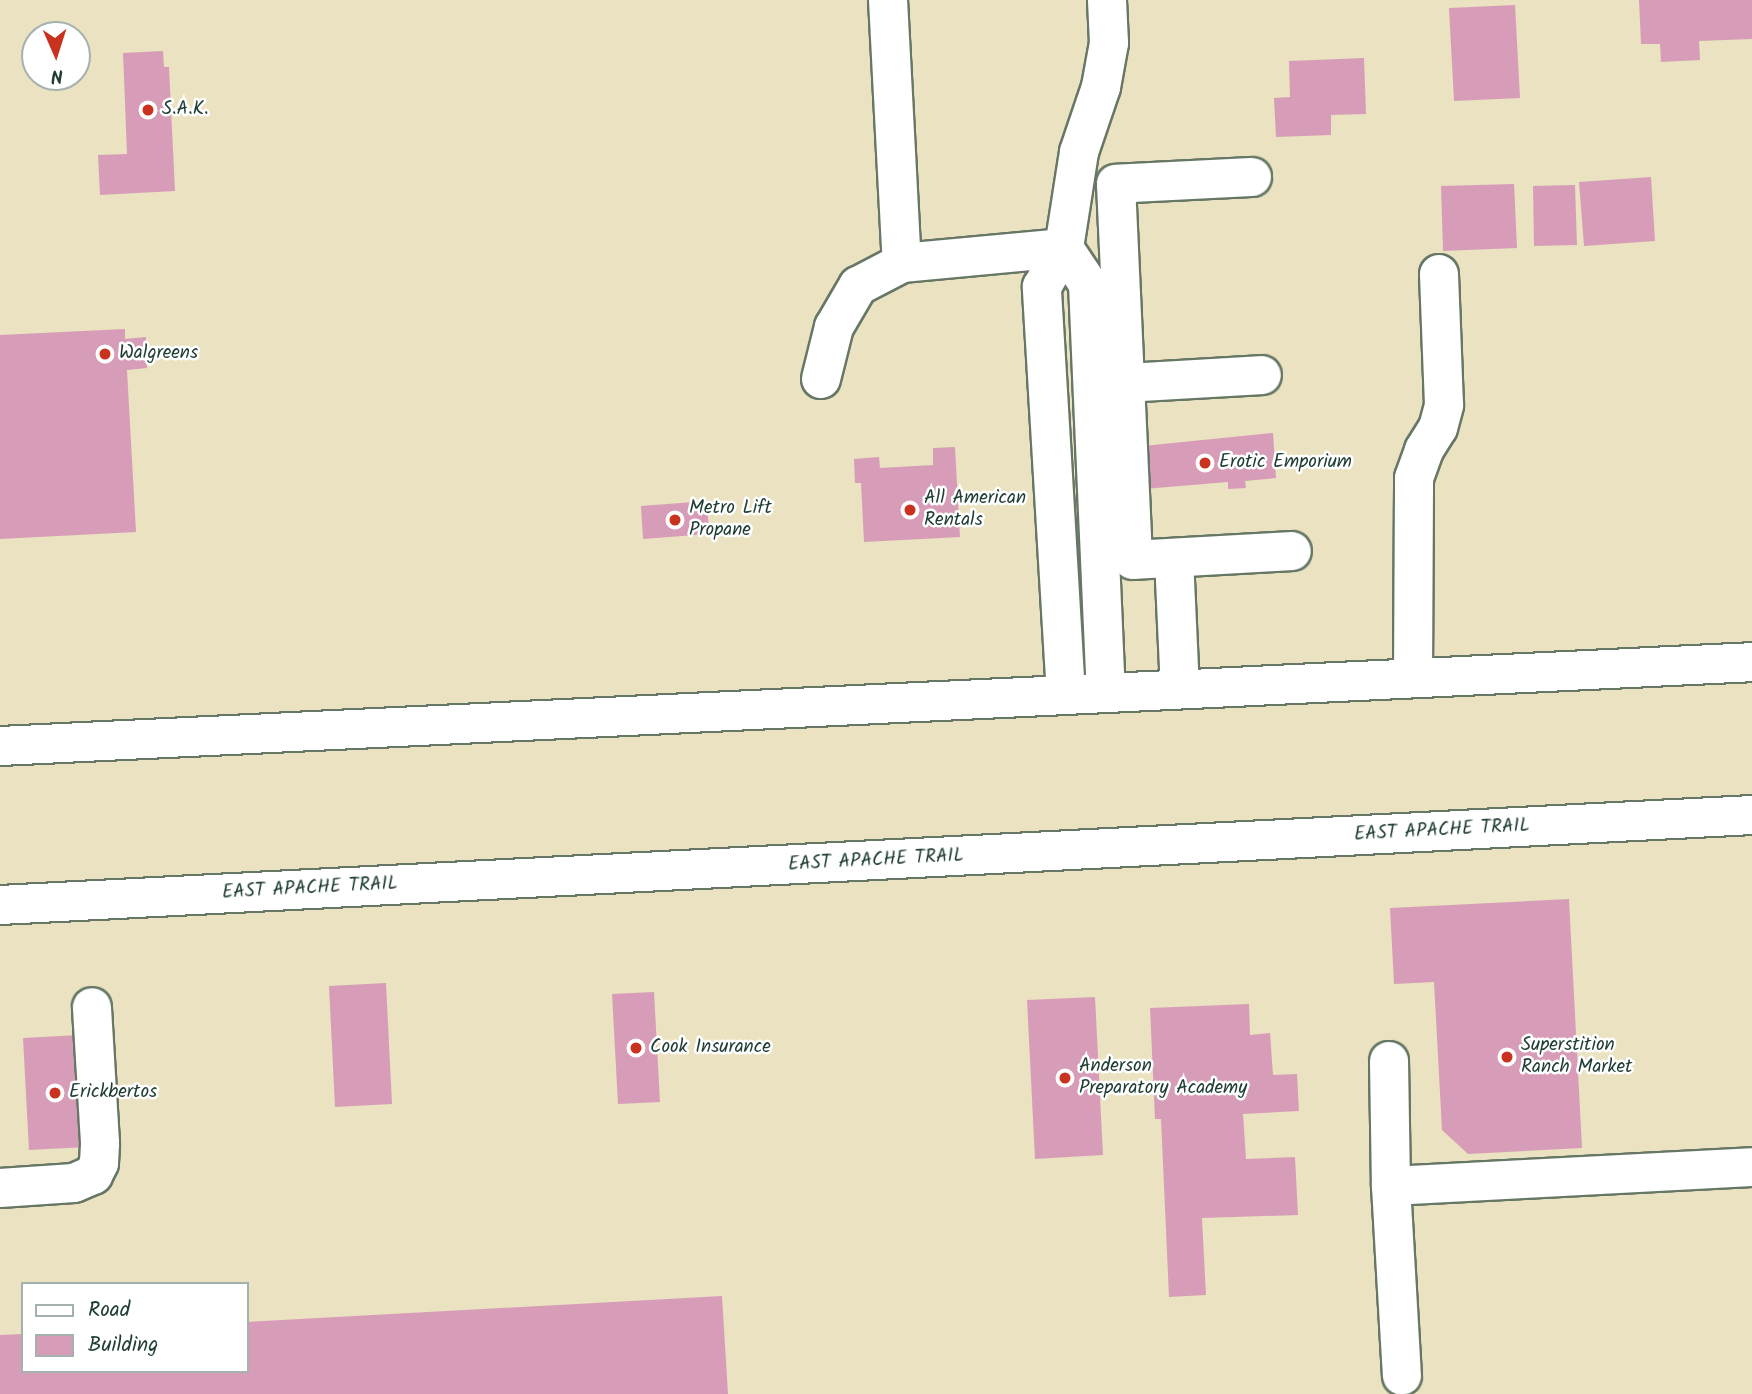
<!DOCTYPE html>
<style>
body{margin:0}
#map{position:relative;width:1752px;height:1394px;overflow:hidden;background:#eae2c0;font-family:Kalam,sans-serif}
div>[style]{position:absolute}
.building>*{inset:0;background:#d79db8}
.roads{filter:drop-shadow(2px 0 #667765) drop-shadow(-2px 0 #667765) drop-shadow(0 2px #667765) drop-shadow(0 -2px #667765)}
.minor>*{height:38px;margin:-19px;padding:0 19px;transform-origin:19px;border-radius:19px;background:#fff}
.major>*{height:38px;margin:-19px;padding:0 19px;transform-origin:19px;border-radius:19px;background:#fff}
.dots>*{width:19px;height:19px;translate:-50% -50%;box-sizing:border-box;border:4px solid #fff;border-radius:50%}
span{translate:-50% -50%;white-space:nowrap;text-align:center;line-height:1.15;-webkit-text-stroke:5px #fff;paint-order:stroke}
.poi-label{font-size:19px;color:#1f3d34}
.left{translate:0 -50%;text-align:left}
.street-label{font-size:19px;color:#1f3d34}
.legend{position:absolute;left:21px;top:1282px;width:228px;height:91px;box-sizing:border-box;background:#fff;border:2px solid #a5b1ae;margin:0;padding:9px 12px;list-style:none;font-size:21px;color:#1f3d34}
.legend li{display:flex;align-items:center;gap:14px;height:35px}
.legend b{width:35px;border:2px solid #a5b1ae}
.north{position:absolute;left:21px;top:21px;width:70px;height:70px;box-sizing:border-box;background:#fff;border:2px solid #a5b1ae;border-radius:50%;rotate:177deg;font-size:19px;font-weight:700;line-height:28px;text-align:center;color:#1f3d34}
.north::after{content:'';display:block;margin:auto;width:24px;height:32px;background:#c8321e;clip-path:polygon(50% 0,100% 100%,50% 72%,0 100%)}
</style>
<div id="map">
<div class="building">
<div style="clip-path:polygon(1639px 0,1752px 0,1752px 39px,1699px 41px,1700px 60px,1661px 62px,1660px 44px,1641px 44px)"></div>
<div style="clip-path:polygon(1515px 5px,1520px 98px,1454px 101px,1449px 8px)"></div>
<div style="clip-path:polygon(163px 51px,164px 67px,169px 67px,175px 191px,100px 195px,98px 155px,127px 154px,123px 53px)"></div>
<div style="clip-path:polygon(1364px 58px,1366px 114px,1331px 115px,1331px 135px,1276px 137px,1274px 98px,1290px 97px,1289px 61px)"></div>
<div style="clip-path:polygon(1651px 177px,1655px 241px,1584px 246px,1579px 182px)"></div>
<div style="clip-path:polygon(1514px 184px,1517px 248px,1443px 251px,1441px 186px)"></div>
<div style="clip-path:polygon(1575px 185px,1577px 245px,1534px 246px,1533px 186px)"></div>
<div style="clip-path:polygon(125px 329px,125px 339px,146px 337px,147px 368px,127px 370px,136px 532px,0 539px,0 335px)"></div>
<div style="clip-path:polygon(1273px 433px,1276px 478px,1245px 481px,1246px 488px,1228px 489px,1228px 482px,1144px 489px,1133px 447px)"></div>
<div style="clip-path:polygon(955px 447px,960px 537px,864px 542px,861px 483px,855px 483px,854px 459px,879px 457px,880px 468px,933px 465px,933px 448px)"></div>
<div style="clip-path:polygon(707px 501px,709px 534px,643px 539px,641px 506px)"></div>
<div style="clip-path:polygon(1569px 899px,1582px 1148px,1468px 1154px,1442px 1130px,1434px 982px,1394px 984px,1390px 908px)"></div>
<div style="clip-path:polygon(386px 983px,392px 1104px,335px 1107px,329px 986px)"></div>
<div style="clip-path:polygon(654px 992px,660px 1102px,618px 1104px,612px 994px)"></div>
<div style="clip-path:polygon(1095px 997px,1103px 1155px,1035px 1159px,1027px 1000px)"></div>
<div style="clip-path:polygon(1249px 1004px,1250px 1035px,1270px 1033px,1273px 1075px,1297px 1074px,1299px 1111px,1243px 1114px,1246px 1159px,1295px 1157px,1298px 1215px,1202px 1218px,1206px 1295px,1169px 1297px,1161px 1119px,1155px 1119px,1150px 1008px)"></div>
<div style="clip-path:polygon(80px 1035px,86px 1147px,29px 1150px,23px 1038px)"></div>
<div style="clip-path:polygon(722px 1296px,728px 1394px,0 1394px,0 1335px,23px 1334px,23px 1371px,247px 1371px,247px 1322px)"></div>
</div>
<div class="roads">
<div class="minor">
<div style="left:888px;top:0;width:263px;rotate:87deg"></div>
<div style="left:902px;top:263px;width:163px;rotate:-5.3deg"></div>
<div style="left:1252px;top:177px;width:136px;rotate:177.1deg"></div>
<div style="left:1116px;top:184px;width:376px;rotate:87.4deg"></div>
<div style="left:1133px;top:560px;width:159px;rotate:-3.2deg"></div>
<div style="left:1064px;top:248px;width:43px;rotate:56.3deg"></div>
<div style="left:1088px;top:284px;width:409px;rotate:87.5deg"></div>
<div style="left:821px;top:379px;width:54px;rotate:-76deg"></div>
<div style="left:834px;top:327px;width:48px;rotate:-59.7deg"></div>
<div style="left:858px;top:286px;width:50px;rotate:-27.6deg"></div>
<div style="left:1125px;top:383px;width:137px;rotate:-3.3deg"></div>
<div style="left:1174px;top:558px;width:131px;rotate:87.4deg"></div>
<div style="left:1413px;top:678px;width:200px;rotate:-89.7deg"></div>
<div style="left:1414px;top:478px;width:30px;rotate:-70deg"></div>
<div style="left:1424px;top:450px;width:26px;rotate:-58deg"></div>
<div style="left:1438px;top:428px;width:24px;rotate:-75deg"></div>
<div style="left:1444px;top:405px;width:131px;rotate:-92.2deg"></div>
<div style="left:1066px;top:695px;width:409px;rotate:-93.4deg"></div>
<div style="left:1042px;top:287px;width:45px;rotate:-60.6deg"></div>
<div style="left:1064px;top:248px;width:97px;rotate:-81.1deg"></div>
<div style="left:1079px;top:152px;width:69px;rotate:-71.3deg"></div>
<div style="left:1101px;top:87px;width:45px;rotate:-79.7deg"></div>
<div style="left:1109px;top:43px;width:43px;rotate:-92.7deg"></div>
<div style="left:1389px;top:1061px;width:125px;rotate:89.1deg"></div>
<div style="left:1391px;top:1186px;width:361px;rotate:-3deg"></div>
<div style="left:1391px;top:1186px;width:190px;rotate:86.7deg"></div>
<div style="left:0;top:1188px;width:74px;rotate:-3.9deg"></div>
<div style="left:74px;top:1183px;width:21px;rotate:-23deg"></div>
<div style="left:93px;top:1175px;width:13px;rotate:-63deg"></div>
<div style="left:99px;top:1163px;width:20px;rotate:-87deg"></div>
<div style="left:100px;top:1143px;width:136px;rotate:-93.4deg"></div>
</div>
<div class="major">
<div style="left:0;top:746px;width:1754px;rotate:-2.74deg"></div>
<div style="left:0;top:905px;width:1754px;rotate:-2.94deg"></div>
</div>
</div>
<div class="dots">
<div style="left:148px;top:110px;background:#c8321e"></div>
<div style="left:105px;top:354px;background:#c8321e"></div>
<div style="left:1205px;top:463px;background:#c8321e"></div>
<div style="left:910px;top:510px;background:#c8321e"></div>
<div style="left:675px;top:520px;background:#c8321e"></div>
<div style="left:636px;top:1048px;background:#c8321e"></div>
<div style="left:1507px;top:1057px;background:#c8321e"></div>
<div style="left:1065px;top:1078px;background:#c8321e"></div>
<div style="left:55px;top:1093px;background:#c8321e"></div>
</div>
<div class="poi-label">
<span class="left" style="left:162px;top:110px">S.A.K.</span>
<span class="left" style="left:119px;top:354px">Walgreens</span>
<span class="left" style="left:1219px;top:463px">Erotic Emporium</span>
<span class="left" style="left:924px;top:510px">All American<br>Rentals</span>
<span class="left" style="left:689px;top:520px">Metro Lift<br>Propane</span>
<span class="left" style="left:1521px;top:1057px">Superstition<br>Ranch Market</span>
<span class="left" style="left:650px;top:1048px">Cook Insurance</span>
<span class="left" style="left:1079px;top:1078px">Anderson<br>Preparatory Academy</span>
<span class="left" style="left:69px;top:1093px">Erickbertos</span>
</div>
<div class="street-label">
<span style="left:1442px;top:831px;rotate:-3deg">EAST APACHE TRAIL</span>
<span style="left:876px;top:861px;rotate:-3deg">EAST APACHE TRAIL</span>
<span style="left:310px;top:889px;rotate:-3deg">EAST APACHE TRAIL</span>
</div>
<ul class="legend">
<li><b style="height:9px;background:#fff"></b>Road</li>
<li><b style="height:19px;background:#d79db8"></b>Building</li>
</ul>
<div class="north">N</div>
</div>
